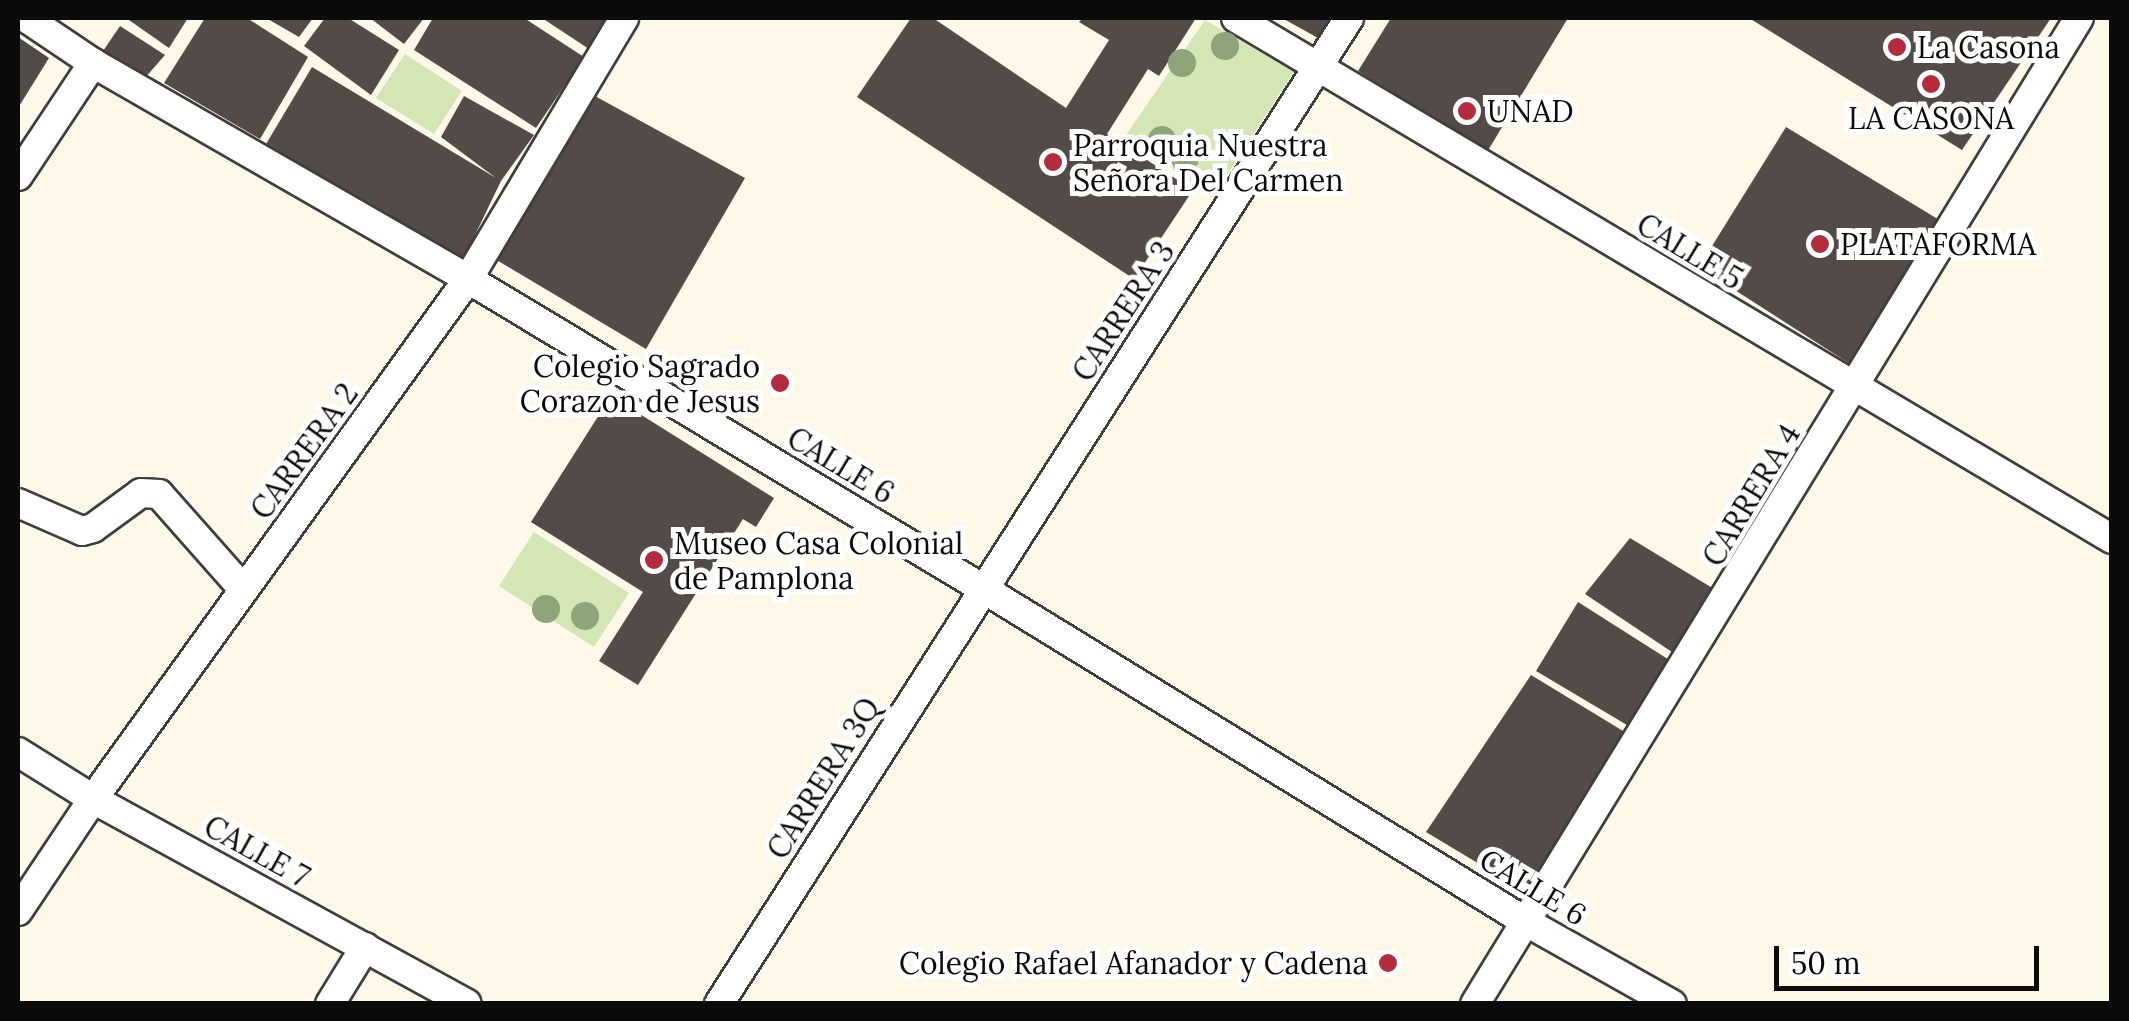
<!DOCTYPE html>
<meta charset="utf-8">
<style>
body{margin:0}
#map{position:relative;width:2129px;height:1021px;overflow:hidden;background:#fef8e9;font-family:Lora,serif}
div>[style]{position:absolute}
.green>*{inset:0;background:#d4e6b5}
.building>*{inset:0;background:#534b48}
.roads{filter:drop-shadow(2px 0 #3e3e3e) drop-shadow(-2px 0 #3e3e3e) drop-shadow(0 2px #3e3e3e) drop-shadow(0 -2px #3e3e3e)}
.street>*{height:28px;margin:-14px;padding:0 14px;transform-origin:14px;border-radius:14px;background:#fff}
.trees>*{width:28px;height:28px;margin:-14px;border-radius:50%;background:#8ea47a}
.dots>*{width:28px;height:28px;translate:-50% -50%;box-sizing:border-box;border:5px solid #fff;border-radius:50%}
span{translate:-50% -50%;white-space:nowrap;text-align:center;line-height:1.15;-webkit-text-stroke:10px #fff;paint-order:stroke}
.poi-label{font-size:30px;color:#0b0b0b}
.left{translate:0 -50%;text-align:left}
.right{translate:-100% -50%;text-align:right}
.street-label{font-size:30px;color:#0b0b0b}
.frame{position:absolute;inset:0;border:20px solid #0b0b0b;pointer-events:none}
.scale{position:absolute;left:1774px;top:946px;width:265px;height:45px;box-sizing:border-box;border:5px solid #0b0b0b;border-top:0;padding-left:12px;font-size:30px;line-height:35px;white-space:nowrap;color:#0b0b0b;-webkit-text-stroke:8px #fff;paint-order:stroke}
</style>
<div id="map">
<div class="green">
<div style="clip-path:polygon(1205px 20px,1294px 72px,1212px 198px,1126px 135px)"></div>
<div style="clip-path:polygon(405px 54px,462px 91px,434px 134px,376px 98px)"></div>
<div style="clip-path:polygon(534px 532px,629px 593px,594px 647px,499px 586px)"></div>
</div>
<div class="building">
<div style="clip-path:polygon(126px 18px,188px 18px,169px 48px)"></div>
<div style="clip-path:polygon(205px 18px,247px 18px,308px 57px,260px 139px,164px 83px)"></div>
<div style="clip-path:polygon(266px 18px,313px 18px,299px 37px)"></div>
<div style="clip-path:polygon(325px 18px,348px 18px,399px 50px,371px 95px,304px 46px)"></div>
<div style="clip-path:polygon(370px 18px,424px 18px,404px 44px)"></div>
<div style="clip-path:polygon(433px 18px,524px 18px,584px 57px,536px 128px,414px 50px)"></div>
<div style="clip-path:polygon(542px 18px,609px 18px,592px 51px)"></div>
<div style="clip-path:polygon(911px 18px,933px 18px,1066px 108px,1109px 40px,1079px 22px,1083px 18px,1196px 18px,1159px 76px,1148px 69px,1107px 134px,1193px 190px,1134px 279px,857px 97px)"></div>
<div style="clip-path:polygon(1282px 18px,1332px 18px,1318px 38px)"></div>
<div style="clip-path:polygon(1391px 18px,1568px 18px,1487px 152px,1358px 71px)"></div>
<div style="clip-path:polygon(1749px 18px,2051px 18px,1962px 150px)"></div>
<div style="clip-path:polygon(120px 26px,165px 55px,144px 79px,101px 54px)"></div>
<div style="clip-path:polygon(18px 37px,49px 58px,18px 108px)"></div>
<div style="clip-path:polygon(312px 67px,496px 178px,441px 137px,464px 96px,534px 135px,501px 181px,462px 262px,266px 144px)"></div>
<div style="clip-path:polygon(593px 95px,745px 178px,646px 349px,495px 259px)"></div>
<div style="clip-path:polygon(1786px 127px,1941px 221px,1850px 364px,1699px 267px)"></div>
<div style="clip-path:polygon(611px 396px,774px 498px,756px 527px,743px 519px,638px 685px,599px 661px,643px 592px,531px 522px)"></div>
<div style="clip-path:polygon(1630px 538px,1714px 589px,1675px 654px,1585px 594px)"></div>
<div style="clip-path:polygon(1578px 602px,1674px 663px,1632px 728px,1536px 671px)"></div>
<div style="clip-path:polygon(1531px 675px,1628px 734px,1531px 895px,1426px 832px)"></div>
</div>
<div class="roads">
<div class="street">
<div style="left:26px;top:18px;width:81px;rotate:33.9deg"></div>
<div style="left:93px;top:63px;width:433px;rotate:29.9deg"></div>
<div style="left:468px;top:279px;width:600px;rotate:31.01deg"></div>
<div style="left:982px;top:588px;width:641px;rotate:31.53deg"></div>
<div style="left:1528px;top:923px;width:165px;rotate:29.4deg"></div>
<div style="left:1236px;top:18px;width:1019px;rotate:30.74deg"></div>
<div style="left:18px;top:176px;width:136px;rotate:-56.4deg"></div>
<div style="left:18px;top:503px;width:70px;rotate:23.6deg"></div>
<div style="left:82px;top:531px;width:11px;rotate:-15deg"></div>
<div style="left:93px;top:528px;width:59px;rotate:-36.1deg"></div>
<div style="left:141px;top:493px;width:18px;rotate:3deg"></div>
<div style="left:159px;top:494px;width:128px;rotate:48.5deg"></div>
<div style="left:18px;top:752px;width:89px;rotate:32.1deg"></div>
<div style="left:93px;top:799px;width:426px;rotate:28.7deg"></div>
<div style="left:18px;top:911px;width:135px;rotate:-56.2deg"></div>
<div style="left:93px;top:799px;width:641px;rotate:-54.2deg"></div>
<div style="left:468px;top:279px;width:304px;rotate:-59.1deg"></div>
<div style="left:330px;top:1004px;width:67px;rotate:-58.4deg"></div>
<div style="left:719px;top:1004px;width:1170px;rotate:-57.42deg"></div>
<div style="left:1475px;top:1004px;width:1156px;rotate:-58.51deg"></div>
</div>
</div>
<div class="trees">
<div style="left:1225px;top:46px"></div>
<div style="left:1182px;top:63px"></div>
<div style="left:1162px;top:140px"></div>
<div style="left:1185px;top:158px"></div>
<div style="left:546px;top:609px"></div>
<div style="left:585px;top:616px"></div>
</div>
<div class="dots">
<div style="left:1897px;top:47px;background:#b42a3f"></div>
<div style="left:1931px;top:84px;background:#b42a3f"></div>
<div style="left:1467px;top:111px;background:#b42a3f"></div>
<div style="left:1053px;top:162px;background:#b42a3f"></div>
<div style="left:1820px;top:244px;background:#b42a3f"></div>
<div style="left:780px;top:383px;background:#b42a3f"></div>
<div style="left:654px;top:560px;background:#b42a3f"></div>
<div style="left:1388px;top:963px;background:#b42a3f"></div>
</div>
<div class="poi-label">
<span class="left" style="left:1917px;top:47px">La Casona</span>
<span class="left" style="left:1487px;top:111px">UNAD</span>
<span style="left:1931px;top:118px">LA CASONA</span>
<span class="left" style="left:1073px;top:162px">Parroquia Nuestra<br>Señora Del Carmen</span>
<span class="left" style="left:1840px;top:244px">PLATAFORMA</span>
<span class="right" style="left:760px;top:383px">Colegio Sagrado<br>Corazon de Jesus</span>
<span class="left" style="left:674px;top:560px">Museo Casa Colonial<br>de Pamplona</span>
<span class="right" style="left:1368px;top:963px">Colegio Rafael Afanador y Cadena</span>
</div>
<div class="street-label">
<span style="left:1690px;top:251px;rotate:31deg">CALLE 5</span>
<span style="left:1123px;top:311px;rotate:-57deg">CARRERA 3</span>
<span style="left:304px;top:451px;rotate:-54deg">CARRERA 2</span>
<span style="left:841px;top:465px;rotate:31deg">CALLE 6</span>
<span style="left:1751px;top:495px;rotate:-59deg">CARRERA 4</span>
<span style="left:823px;top:778px;rotate:-58deg">CARRERA 3Q</span>
<span style="left:257px;top:851px;rotate:29deg">CALLE 7</span>
<span style="left:1533px;top:887px;rotate:31deg">CALLE 6</span>
</div>
<div class="frame"></div>
<div class="scale">50 m</div>
</div>
